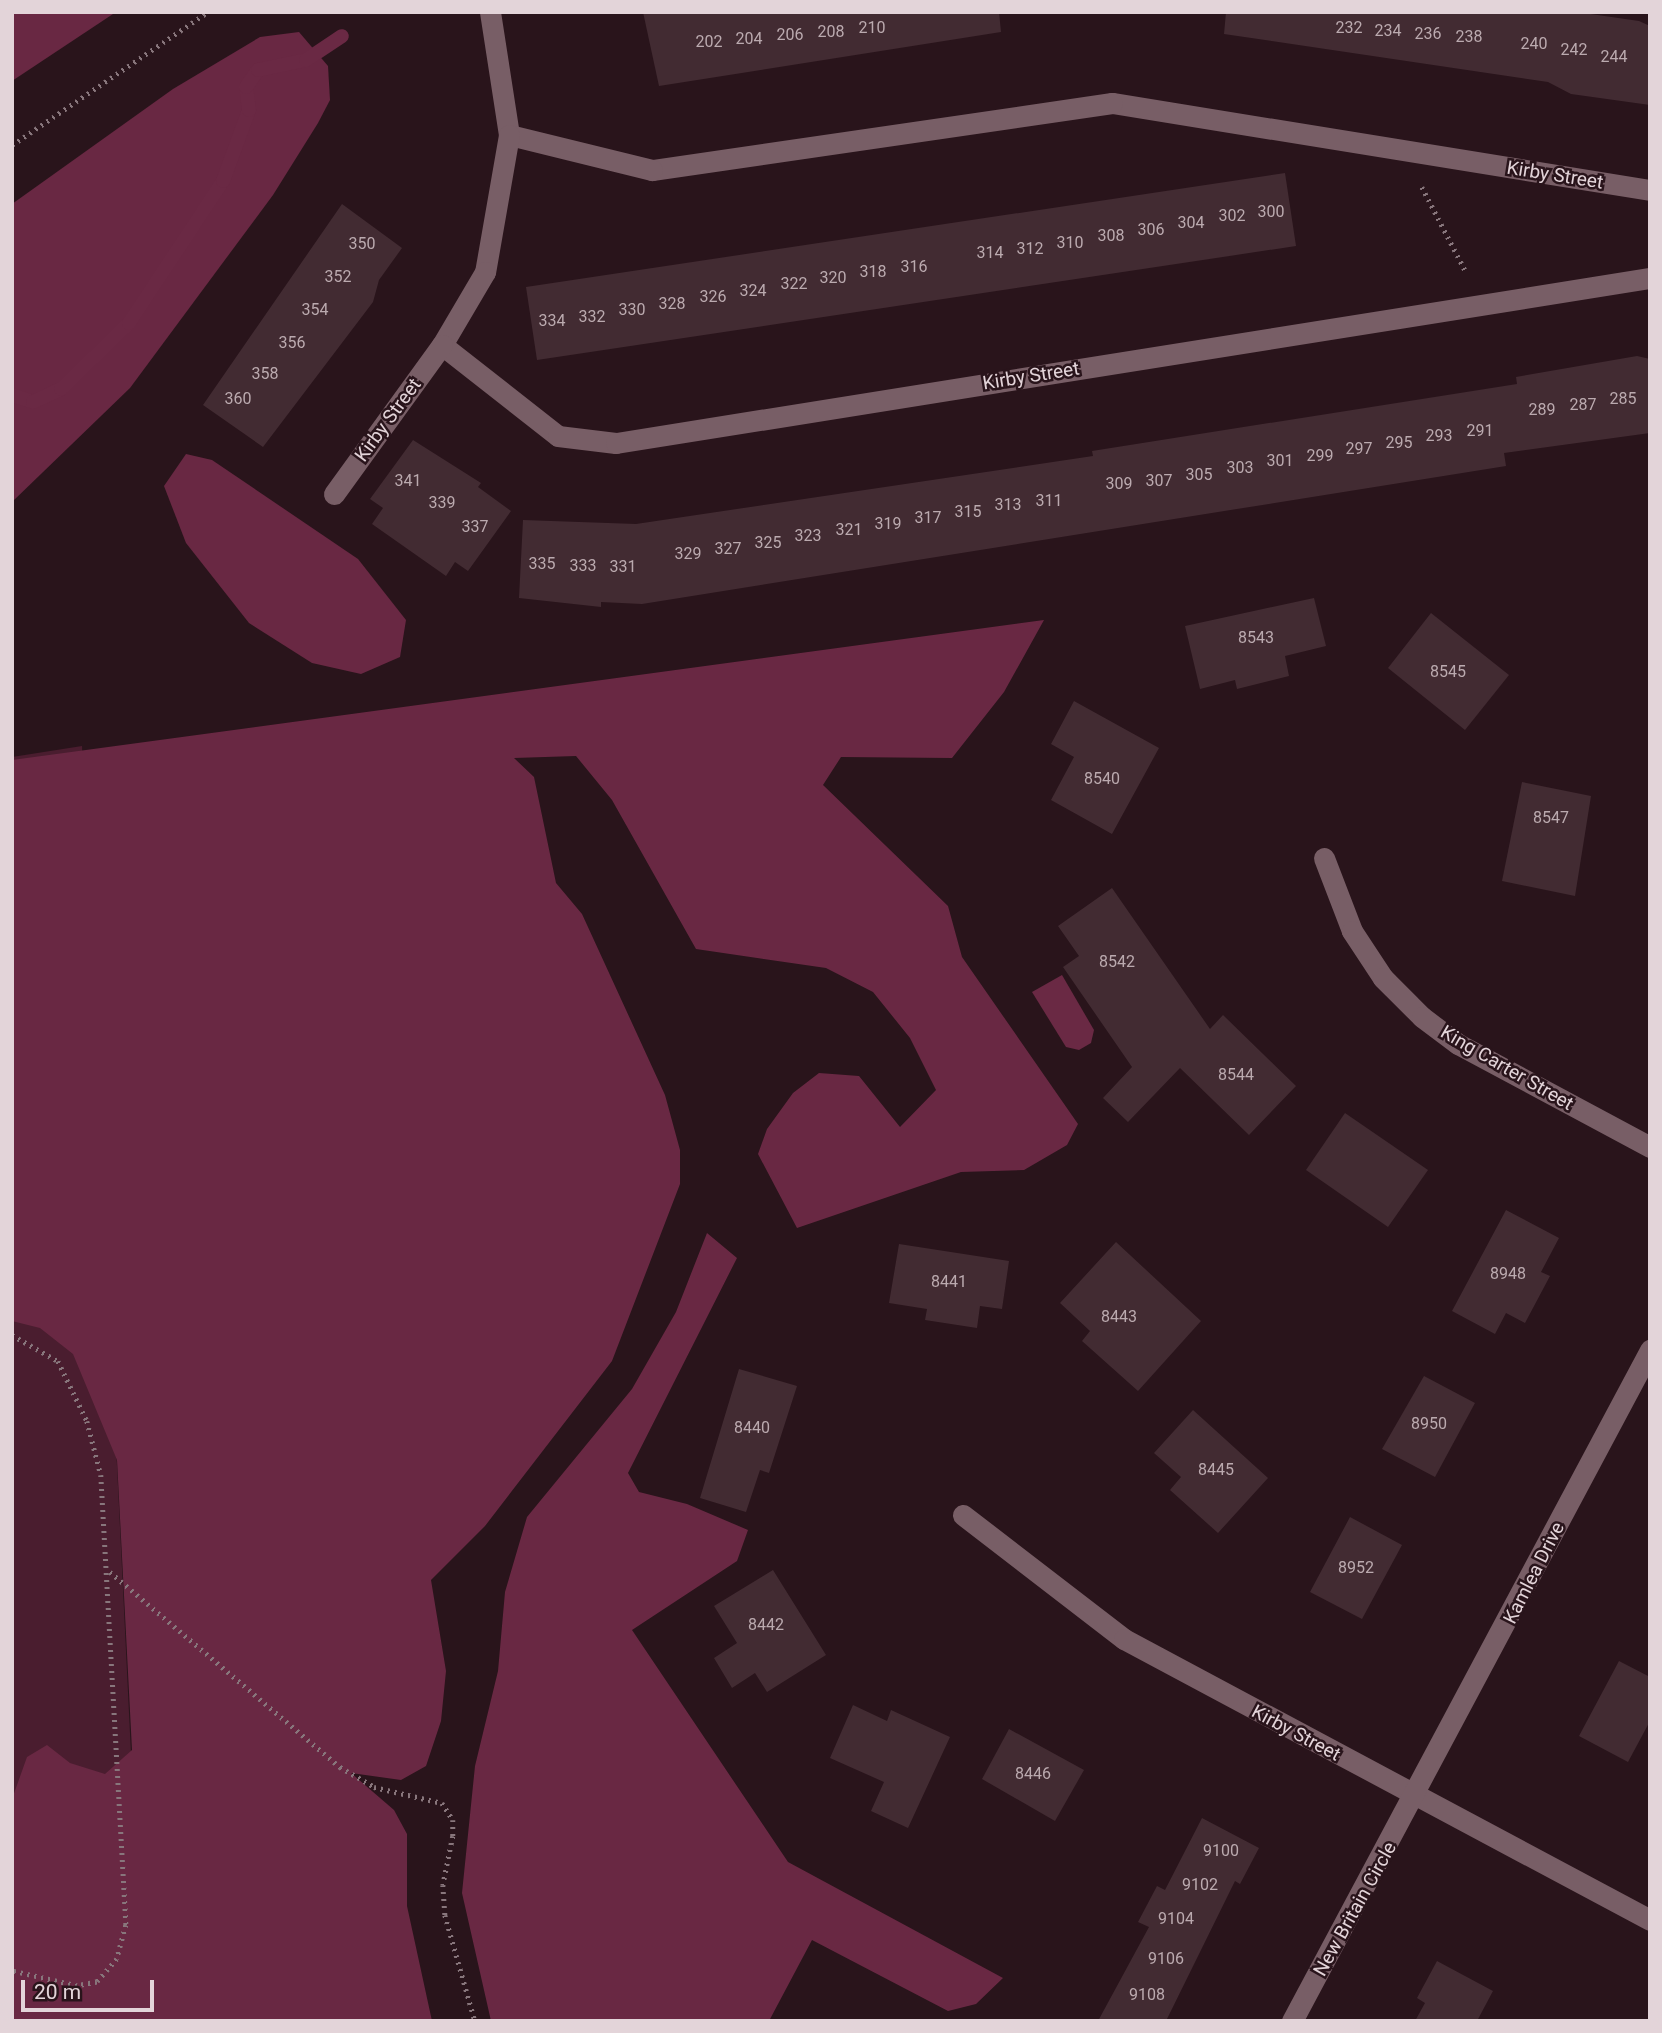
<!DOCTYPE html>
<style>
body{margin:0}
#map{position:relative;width:1662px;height:2033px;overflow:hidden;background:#29141b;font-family:Roboto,sans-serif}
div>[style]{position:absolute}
.green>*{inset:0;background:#4a1d2f}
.forest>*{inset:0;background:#692843}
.water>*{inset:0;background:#6a2944}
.stream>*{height:14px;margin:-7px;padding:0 7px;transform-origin:7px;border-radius:7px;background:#6a2944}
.building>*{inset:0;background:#422b32}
.path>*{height:4.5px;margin-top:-2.25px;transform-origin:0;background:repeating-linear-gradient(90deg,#88767c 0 2px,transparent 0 7px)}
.minor>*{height:21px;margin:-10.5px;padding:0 10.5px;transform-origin:10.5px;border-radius:10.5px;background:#785e66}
span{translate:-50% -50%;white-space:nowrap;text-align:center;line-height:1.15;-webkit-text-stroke:5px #29141b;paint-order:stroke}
.number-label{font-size:16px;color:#bbaaaf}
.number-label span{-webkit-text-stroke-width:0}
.street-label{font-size:19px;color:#e3d4d9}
.frame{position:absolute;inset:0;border:14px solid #e3d4d9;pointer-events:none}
.scale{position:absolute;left:21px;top:1980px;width:133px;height:32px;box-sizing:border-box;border:4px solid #e3d4d9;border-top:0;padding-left:9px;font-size:21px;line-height:24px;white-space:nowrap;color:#e3d4d9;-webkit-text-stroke:5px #29141b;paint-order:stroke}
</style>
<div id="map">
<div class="green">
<div style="clip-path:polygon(82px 746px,144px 2021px,12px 2021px,12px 757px)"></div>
</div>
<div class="forest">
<div style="clip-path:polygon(12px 12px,116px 12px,12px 81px)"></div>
<div style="clip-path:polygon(299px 32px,328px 66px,330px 100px,318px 123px,273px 195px,130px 388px,12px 502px,12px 204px,173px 89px,260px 37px)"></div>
<div style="clip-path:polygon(186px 454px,212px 460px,358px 559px,406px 620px,400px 657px,361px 674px,312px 663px,249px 623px,186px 543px,164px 486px)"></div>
<div style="clip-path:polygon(1044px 620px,1004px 692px,952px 758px,841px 757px,823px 785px,948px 906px,962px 957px,1078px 1124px,1067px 1145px,1024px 1170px,961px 1172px,797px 1228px,758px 1154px,767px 1129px,793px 1093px,819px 1073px,859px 1076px,900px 1127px,936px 1090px,910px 1038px,873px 992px,826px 968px,696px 949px,612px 800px,576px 756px,514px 758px,534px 777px,556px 883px,582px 914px,665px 1095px,680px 1150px,680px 1184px,612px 1361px,485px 1526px,431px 1580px,446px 1671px,441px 1721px,426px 1766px,401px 1780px,351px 1773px,394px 1810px,407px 1834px,407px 1906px,432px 2021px,12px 2021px,12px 1799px,27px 1757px,47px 1745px,70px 1763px,105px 1774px,132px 1750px,117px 1460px,73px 1354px,40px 1328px,12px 1321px,12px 760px)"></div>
<div style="clip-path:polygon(707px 1233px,737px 1258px,628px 1473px,639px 1492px,687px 1504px,748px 1530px,737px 1561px,632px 1630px,788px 1862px,1003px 1978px,976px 2004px,948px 2011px,812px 1940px,769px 2021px,491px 2021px,462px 1893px,475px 1766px,498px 1671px,505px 1592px,527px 1517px,632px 1389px,676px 1312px)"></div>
</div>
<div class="water">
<div style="clip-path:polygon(1062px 975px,1094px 1030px,1091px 1043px,1079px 1050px,1066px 1047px,1032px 992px)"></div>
</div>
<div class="stream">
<div style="left:12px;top:395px;width:22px;rotate:18deg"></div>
<div style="left:33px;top:402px;width:31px;rotate:-25deg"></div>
<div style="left:61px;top:389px;width:95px;rotate:-44.1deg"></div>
<div style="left:129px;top:323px;width:170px;rotate:-56.5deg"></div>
<div style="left:223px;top:181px;width:76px;rotate:-69.9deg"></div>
<div style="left:249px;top:110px;width:23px;rotate:-97deg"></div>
<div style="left:246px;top:87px;width:21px;rotate:-55deg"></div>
<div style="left:258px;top:70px;width:49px;rotate:-11.8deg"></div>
<div style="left:306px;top:60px;width:43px;rotate:-33.7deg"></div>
</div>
<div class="building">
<div style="clip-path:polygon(643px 12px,999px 12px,1001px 32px,659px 86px)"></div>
<div style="clip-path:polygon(1226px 12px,1577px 12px,1639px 21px,1650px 26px,1650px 105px,1571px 94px,1548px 82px,1224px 34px)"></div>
<div style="clip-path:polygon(1285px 173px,1296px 246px,537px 360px,526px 287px)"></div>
<div style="clip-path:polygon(342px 204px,402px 248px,379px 280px,373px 302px,263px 447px,203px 405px)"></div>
<div style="clip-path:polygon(1637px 356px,1650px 359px,1650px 433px,1504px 453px,1506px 466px,642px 604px,601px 602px,601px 607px,519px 598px,523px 520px,636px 524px,1093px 456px,1092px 451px,1517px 384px,1516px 377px)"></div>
<div style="clip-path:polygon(413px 440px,481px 483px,478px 487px,511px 511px,468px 571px,455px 562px,446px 576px,372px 524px,383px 508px,370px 499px)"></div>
<div style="clip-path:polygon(1314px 598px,1326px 646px,1285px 656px,1289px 676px,1237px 689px,1235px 680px,1200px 689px,1185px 626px)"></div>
<div style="clip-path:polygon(1431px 613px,1509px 675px,1465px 730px,1388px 668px)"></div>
<div style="clip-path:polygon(1074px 701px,1159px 748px,1112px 834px,1051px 800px,1074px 757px,1051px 744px)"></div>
<div style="clip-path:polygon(1522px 782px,1591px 796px,1575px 896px,1502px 881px)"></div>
<div style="clip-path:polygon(1112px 888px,1210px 1029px,1223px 1015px,1296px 1086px,1249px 1135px,1180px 1068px,1128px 1122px,1103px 1098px,1132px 1067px,1063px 967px,1079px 956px,1058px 926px)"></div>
<div style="clip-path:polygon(1345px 1113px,1428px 1170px,1388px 1227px,1306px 1170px)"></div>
<div style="clip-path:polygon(1506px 1210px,1559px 1238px,1541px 1272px,1550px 1276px,1525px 1323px,1506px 1313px,1495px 1334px,1452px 1311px)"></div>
<div style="clip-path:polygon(1116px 1242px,1201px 1321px,1138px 1391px,1082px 1341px,1090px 1331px,1060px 1303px)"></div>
<div style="clip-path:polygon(899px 1244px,1009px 1261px,1002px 1309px,980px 1306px,977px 1328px,925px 1320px,927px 1309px,889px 1303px)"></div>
<div style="clip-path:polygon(739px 1369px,797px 1386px,769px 1473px,760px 1470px,746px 1512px,700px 1498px)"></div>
<div style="clip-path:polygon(1424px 1376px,1475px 1403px,1435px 1477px,1382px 1449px)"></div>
<div style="clip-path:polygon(1193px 1410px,1268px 1478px,1218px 1533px,1170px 1490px,1181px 1477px,1154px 1453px)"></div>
<div style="clip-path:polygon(1350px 1517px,1402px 1545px,1362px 1619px,1310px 1592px)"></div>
<div style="clip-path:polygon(773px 1570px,826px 1655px,767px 1692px,755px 1673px,732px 1688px,714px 1658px,737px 1643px,714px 1606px)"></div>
<div style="clip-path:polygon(1619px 1661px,1650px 1677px,1650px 1721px,1628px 1762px,1579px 1736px)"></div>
<div style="clip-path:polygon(853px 1705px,887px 1721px,891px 1710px,950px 1737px,908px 1828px,871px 1811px,884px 1782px,830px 1758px)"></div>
<div style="clip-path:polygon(1009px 1729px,1084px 1770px,1055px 1821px,982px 1779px)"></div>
<div style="clip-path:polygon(1202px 1818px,1259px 1848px,1240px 1884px,1235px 1881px,1166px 2021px,1098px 2021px,1149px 1927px,1138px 1922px,1157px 1886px,1165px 1890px)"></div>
<div style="clip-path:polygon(1437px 1961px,1493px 1991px,1477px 2021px,1415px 2021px,1425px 2003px,1417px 1998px)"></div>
</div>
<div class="path">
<div style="left:12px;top:145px;width:237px;rotate:-34.2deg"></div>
<div style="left:1422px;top:187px;width:96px;rotate:62.6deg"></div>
<div style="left:12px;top:1335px;width:53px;rotate:29.5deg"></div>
<div style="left:58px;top:1361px;width:67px;rotate:64.2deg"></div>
<div style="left:87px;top:1421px;width:56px;rotate:75.5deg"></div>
<div style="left:101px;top:1475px;width:451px;rotate:86.8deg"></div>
<div style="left:126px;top:1925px;width:35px;rotate:105deg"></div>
<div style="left:117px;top:1959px;width:30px;rotate:131deg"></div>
<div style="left:97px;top:1982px;width:20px;rotate:169deg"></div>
<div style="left:77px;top:1986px;width:67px;rotate:-167deg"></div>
<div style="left:110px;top:1572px;width:302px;rotate:40.3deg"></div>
<div style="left:340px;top:1767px;width:39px;rotate:30deg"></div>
<div style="left:374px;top:1787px;width:70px;rotate:13.2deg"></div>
<div style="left:442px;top:1803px;width:20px;rotate:57deg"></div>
<div style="left:453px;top:1820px;width:16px;rotate:90deg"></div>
<div style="left:453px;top:1836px;width:50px;rotate:101.5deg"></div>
<div style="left:443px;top:1885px;width:30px;rotate:86deg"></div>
<div style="left:445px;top:1915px;width:110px;rotate:74.2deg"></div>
</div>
<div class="minor">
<div style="left:490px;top:12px;width:124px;rotate:81.2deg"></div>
<div style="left:1650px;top:190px;width:545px;rotate:-170.81deg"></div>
<div style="left:1112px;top:103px;width:465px;rotate:171.7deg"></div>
<div style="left:652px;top:170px;width:147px;rotate:-166.2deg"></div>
<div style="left:509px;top:135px;width:139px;rotate:99.9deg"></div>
<div style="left:485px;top:272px;width:85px;rotate:120.5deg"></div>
<div style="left:442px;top:345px;width:147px;rotate:38.1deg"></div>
<div style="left:558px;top:436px;width:58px;rotate:6.9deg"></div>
<div style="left:616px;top:443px;width:1047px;rotate:-9.07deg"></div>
<div style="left:334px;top:494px;width:184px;rotate:-54.1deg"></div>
<div style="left:1324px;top:858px;width:78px;rotate:69deg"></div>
<div style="left:1352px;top:931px;width:56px;rotate:56.6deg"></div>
<div style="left:1383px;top:978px;width:55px;rotate:45deg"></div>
<div style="left:1422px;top:1017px;width:45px;rotate:36.9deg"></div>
<div style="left:1458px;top:1044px;width:218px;rotate:28.2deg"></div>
<div style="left:963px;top:1515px;width:203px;rotate:37.6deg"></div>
<div style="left:1124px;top:1639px;width:596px;rotate:28.11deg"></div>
<div style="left:1292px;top:2021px;width:761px;rotate:-61.92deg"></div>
</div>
<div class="number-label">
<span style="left:872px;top:28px">210</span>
<span style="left:1349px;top:28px">232</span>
<span style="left:1388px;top:31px">234</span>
<span style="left:831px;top:32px">208</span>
<span style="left:1428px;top:34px">236</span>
<span style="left:790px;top:35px">206</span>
<span style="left:1469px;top:37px">238</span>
<span style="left:749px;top:39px">204</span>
<span style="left:709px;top:42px">202</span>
<span style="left:1534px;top:44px">240</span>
<span style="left:1574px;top:50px">242</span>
<span style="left:1614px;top:57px">244</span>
<span style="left:1271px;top:212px">300</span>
<span style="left:1232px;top:216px">302</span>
<span style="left:1191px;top:223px">304</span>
<span style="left:1151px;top:230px">306</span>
<span style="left:1111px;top:236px">308</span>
<span style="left:1070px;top:243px">310</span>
<span style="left:362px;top:244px">350</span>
<span style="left:1030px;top:249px">312</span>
<span style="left:990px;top:253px">314</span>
<span style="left:914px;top:267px">316</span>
<span style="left:873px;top:272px">318</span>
<span style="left:338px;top:277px">352</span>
<span style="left:833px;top:278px">320</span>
<span style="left:794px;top:284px">322</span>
<span style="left:753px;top:291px">324</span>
<span style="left:713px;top:297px">326</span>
<span style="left:672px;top:304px">328</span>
<span style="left:315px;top:310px">354</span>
<span style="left:632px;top:310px">330</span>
<span style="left:592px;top:317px">332</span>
<span style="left:552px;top:321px">334</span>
<span style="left:292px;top:343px">356</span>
<span style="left:265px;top:374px">358</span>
<span style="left:238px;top:399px">360</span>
<span style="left:1623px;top:399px">285</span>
<span style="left:1583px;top:405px">287</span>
<span style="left:1542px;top:410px">289</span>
<span style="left:1480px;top:431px">291</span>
<span style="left:1439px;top:436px">293</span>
<span style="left:1399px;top:443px">295</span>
<span style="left:1359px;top:449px">297</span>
<span style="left:1320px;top:456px">299</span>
<span style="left:1280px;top:461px">301</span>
<span style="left:1240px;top:468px">303</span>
<span style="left:1199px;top:475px">305</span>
<span style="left:408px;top:481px">341</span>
<span style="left:1159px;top:481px">307</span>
<span style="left:1119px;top:484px">309</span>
<span style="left:1049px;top:501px">311</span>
<span style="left:442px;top:503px">339</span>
<span style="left:1008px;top:505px">313</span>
<span style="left:968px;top:512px">315</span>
<span style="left:928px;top:518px">317</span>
<span style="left:888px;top:524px">319</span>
<span style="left:475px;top:527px">337</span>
<span style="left:849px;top:530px">321</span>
<span style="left:808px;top:536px">323</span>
<span style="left:768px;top:543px">325</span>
<span style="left:728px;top:549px">327</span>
<span style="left:688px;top:554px">329</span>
<span style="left:542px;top:564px">335</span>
<span style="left:583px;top:566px">333</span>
<span style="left:623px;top:567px">331</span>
<span style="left:1256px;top:638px">8543</span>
<span style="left:1448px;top:672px">8545</span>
<span style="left:1102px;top:779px">8540</span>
<span style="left:1551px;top:818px">8547</span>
<span style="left:1117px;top:962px">8542</span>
<span style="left:1236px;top:1075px">8544</span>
<span style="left:1508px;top:1274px">8948</span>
<span style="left:949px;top:1282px">8441</span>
<span style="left:1119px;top:1317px">8443</span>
<span style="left:1429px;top:1424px">8950</span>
<span style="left:752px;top:1428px">8440</span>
<span style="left:1216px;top:1470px">8445</span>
<span style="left:1356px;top:1568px">8952</span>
<span style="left:766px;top:1625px">8442</span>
<span style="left:1033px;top:1774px">8446</span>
<span style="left:1221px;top:1851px">9100</span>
<span style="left:1200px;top:1885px">9102</span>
<span style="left:1176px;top:1919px">9104</span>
<span style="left:1166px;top:1959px">9106</span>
<span style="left:1147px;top:1995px">9108</span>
</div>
<div class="street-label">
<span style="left:1555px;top:175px;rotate:9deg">Kirby Street</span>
<span style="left:1031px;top:376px;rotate:-9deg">Kirby Street</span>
<span style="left:388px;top:420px;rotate:-54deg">Kirby Street</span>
<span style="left:1507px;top:1068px;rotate:30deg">King Carter Street</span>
<span style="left:1534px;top:1573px;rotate:-63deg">Kamlea Drive</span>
<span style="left:1296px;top:1733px;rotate:28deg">Kirby Street</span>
<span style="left:1355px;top:1909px;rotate:-61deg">New Britain Circle</span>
</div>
<div class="frame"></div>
<div class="scale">20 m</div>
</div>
